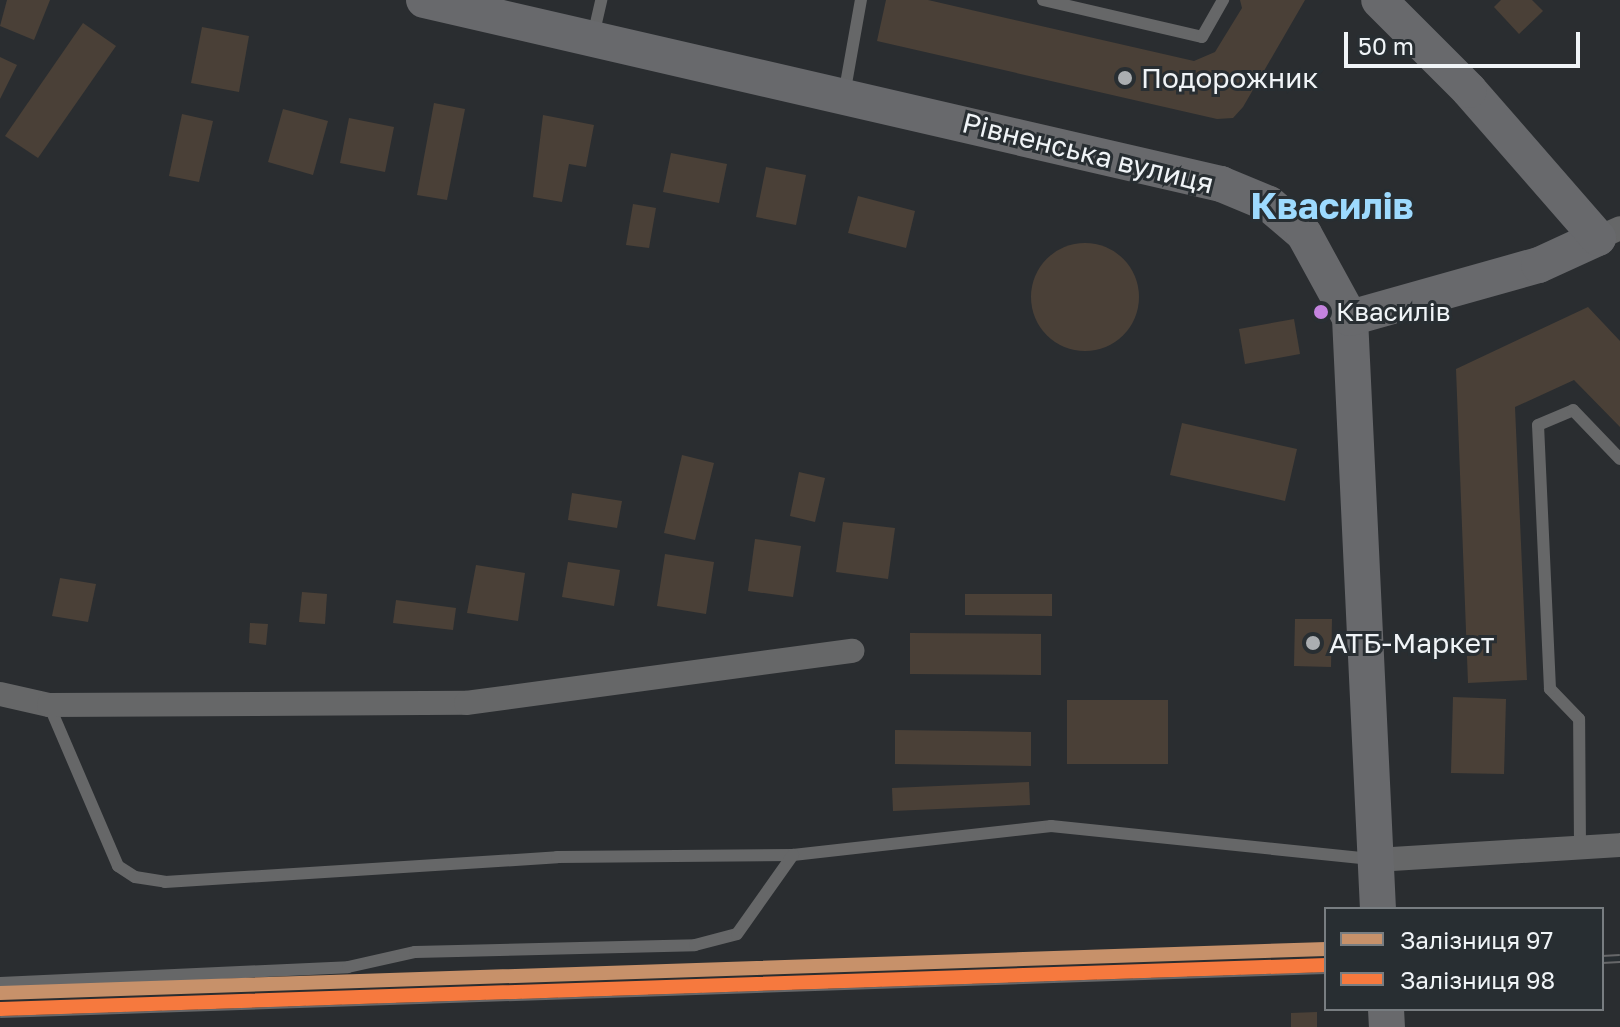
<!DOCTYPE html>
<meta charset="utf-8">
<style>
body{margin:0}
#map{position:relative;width:1620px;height:1027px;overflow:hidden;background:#2a2d30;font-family:"Golos Text",sans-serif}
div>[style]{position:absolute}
.building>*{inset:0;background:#4a4037}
.round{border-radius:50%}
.lane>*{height:12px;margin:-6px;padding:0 6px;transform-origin:6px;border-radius:6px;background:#666768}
.street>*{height:24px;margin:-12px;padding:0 12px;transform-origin:12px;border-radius:12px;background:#666768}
.secondary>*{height:36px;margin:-18px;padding:0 18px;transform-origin:18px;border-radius:18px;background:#68696c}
.rail>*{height:9px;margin-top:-4.5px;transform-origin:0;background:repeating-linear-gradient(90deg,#282e32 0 18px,#666769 0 36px);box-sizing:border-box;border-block:2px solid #666769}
.rail-1>*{height:14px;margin:-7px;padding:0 7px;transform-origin:7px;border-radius:7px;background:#c7916a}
.rail-2>*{height:14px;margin:-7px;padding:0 7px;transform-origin:7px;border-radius:7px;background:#f6793e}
.dots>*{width:22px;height:22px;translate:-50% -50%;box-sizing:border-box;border:4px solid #282e32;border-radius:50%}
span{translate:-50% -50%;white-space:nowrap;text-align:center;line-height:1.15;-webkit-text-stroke:6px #282e32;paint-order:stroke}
.bus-label{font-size:26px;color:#f0f4f7}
.left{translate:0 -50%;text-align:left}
.poi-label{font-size:28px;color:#f0f4f7}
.street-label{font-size:28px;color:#f0f4f7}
.district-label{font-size:36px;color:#9ddafe;font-weight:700}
.legend{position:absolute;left:1324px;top:907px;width:280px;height:104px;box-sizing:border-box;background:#282e32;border:2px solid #787d81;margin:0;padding:10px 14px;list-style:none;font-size:24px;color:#f0f4f7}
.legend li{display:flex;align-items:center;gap:16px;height:40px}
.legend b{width:40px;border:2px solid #787d81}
.scale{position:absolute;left:1344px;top:32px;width:236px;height:36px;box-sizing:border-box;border:4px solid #f0f4f7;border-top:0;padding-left:10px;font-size:24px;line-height:28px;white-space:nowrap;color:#f0f4f7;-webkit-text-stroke:6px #282e32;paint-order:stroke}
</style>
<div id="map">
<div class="building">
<div style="clip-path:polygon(7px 0,50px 0,34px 40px,0 26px)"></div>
<div style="clip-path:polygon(886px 0,928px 0,1194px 61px,1215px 52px,1242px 8px,1240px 0,1305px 0,1243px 107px,1233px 118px,1217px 119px,877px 41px)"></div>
<div style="clip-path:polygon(1501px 0,1532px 0,1543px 11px,1519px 34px,1494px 7px)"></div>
<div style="clip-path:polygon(83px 23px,116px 46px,38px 158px,5px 136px)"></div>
<div style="clip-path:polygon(202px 27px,249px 36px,239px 92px,191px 83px)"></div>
<div style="clip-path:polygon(0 57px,17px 65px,0 99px)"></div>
<div style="clip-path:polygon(434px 103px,465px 109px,447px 200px,417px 195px)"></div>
<div style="clip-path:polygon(283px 109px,328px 121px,313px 175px,268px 162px)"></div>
<div style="clip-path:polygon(182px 114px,213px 121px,199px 182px,169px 176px)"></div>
<div style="clip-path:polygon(543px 115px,594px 125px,586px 167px,569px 164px,562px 202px,533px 197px)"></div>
<div style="clip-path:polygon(349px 118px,394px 127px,385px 172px,340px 163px)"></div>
<div style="clip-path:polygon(671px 153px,727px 164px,719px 203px,663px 192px)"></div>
<div style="clip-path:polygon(766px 167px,806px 175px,796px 225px,756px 217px)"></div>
<div style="clip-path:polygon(858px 196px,915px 211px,906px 248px,848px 233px)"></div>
<div style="clip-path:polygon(633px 204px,656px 208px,649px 248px,626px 245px)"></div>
<div class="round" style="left:1031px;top:243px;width:108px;height:108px"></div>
<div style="clip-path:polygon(1588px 307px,1620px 341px,1620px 427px,1574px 380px,1515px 407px,1527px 680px,1468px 683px,1456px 369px)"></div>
<div style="clip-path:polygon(1294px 319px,1300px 354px,1245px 364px,1239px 329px)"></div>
<div style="clip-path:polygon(1182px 423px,1297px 449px,1285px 501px,1170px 475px)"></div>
<div style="clip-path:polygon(682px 455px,714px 463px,695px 540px,664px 533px)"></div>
<div style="clip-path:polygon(799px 472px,825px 478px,815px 522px,790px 516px)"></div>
<div style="clip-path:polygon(572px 493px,622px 501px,617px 528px,568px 520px)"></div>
<div style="clip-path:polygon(843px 522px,895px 528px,888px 579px,836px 572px)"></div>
<div style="clip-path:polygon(755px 539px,801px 546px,793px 597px,748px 591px)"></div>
<div style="clip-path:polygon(665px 554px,714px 562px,706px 614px,657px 606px)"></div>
<div style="clip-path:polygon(568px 562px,620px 570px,614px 606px,562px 597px)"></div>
<div style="clip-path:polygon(476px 565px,525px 573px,518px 621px,467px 613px)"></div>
<div style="clip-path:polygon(60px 578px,96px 584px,88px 622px,52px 616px)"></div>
<div style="clip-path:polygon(302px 592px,327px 594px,325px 624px,299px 622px)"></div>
<div style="clip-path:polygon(965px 594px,1052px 594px,1052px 616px,965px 615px)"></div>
<div style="clip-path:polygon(396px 600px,456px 608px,453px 630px,393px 623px)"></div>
<div style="clip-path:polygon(1295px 619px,1332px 619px,1331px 667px,1294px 666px)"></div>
<div style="clip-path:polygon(250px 623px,268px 624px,266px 645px,249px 643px)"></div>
<div style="clip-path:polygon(910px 633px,1041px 634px,1041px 675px,910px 674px)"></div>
<div style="clip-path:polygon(1453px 697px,1506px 699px,1504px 774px,1451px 773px)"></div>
<div style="clip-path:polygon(1067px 700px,1168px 700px,1168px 764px,1067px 764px)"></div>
<div style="clip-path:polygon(895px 730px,1031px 732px,1031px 766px,895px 764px)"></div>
<div style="clip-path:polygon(1029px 782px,1030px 805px,893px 811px,892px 788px)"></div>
<div style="clip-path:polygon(1317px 1012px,1317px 1027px,1291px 1027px,1291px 1013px)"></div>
</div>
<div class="lane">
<div style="left:1043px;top:0;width:163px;rotate:13.1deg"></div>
<div style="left:1202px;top:37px;width:43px;rotate:-60.4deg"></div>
<div style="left:593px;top:36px;width:37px;rotate:-77deg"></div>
<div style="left:844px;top:95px;width:97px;rotate:-79.9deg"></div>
<div style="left:49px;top:705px;width:175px;rotate:66.8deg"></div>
<div style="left:118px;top:866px;width:20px;rotate:33deg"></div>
<div style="left:135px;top:877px;width:30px;rotate:9deg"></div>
<div style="left:165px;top:882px;width:393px;rotate:-3.6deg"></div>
<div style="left:557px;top:857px;width:236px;rotate:-0.5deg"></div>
<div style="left:793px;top:855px;width:260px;rotate:-6.4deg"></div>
<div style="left:1051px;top:826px;width:324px;rotate:5.9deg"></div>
<div style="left:1580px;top:847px;width:128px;rotate:-90.4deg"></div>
<div style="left:1579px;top:719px;width:42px;rotate:-134deg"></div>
<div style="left:1550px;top:689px;width:264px;rotate:-92.6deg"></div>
<div style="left:1538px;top:425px;width:38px;rotate:-23deg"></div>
<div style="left:1573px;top:410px;width:68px;rotate:46.2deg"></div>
<div style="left:0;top:983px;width:348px;rotate:-2.6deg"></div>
<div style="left:348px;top:967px;width:69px;rotate:-12.6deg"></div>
<div style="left:415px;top:952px;width:280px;rotate:-1.4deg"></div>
<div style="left:695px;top:945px;width:43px;rotate:-14.7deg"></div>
<div style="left:737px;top:934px;width:97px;rotate:-54.7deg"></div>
</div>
<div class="street">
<div style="left:1598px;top:238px;width:24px;rotate:-24deg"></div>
<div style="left:0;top:694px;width:50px;rotate:12.7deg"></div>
<div style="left:49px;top:705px;width:417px;rotate:-0.3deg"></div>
<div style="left:466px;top:703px;width:390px;rotate:-7.7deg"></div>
<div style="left:1376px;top:860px;width:244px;rotate:-3.5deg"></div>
</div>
<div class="secondary">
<div style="left:424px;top:0;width:818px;rotate:13deg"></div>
<div style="left:1221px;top:184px;width:52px;rotate:22.6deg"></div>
<div style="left:1269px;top:204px;width:46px;rotate:40.6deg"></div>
<div style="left:1304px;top:234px;width:96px;rotate:61.3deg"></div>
<div style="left:1350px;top:318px;width:592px;rotate:87.29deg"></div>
<div style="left:1350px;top:318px;width:196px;rotate:-15.7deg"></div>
<div style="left:1539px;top:265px;width:65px;rotate:-24.6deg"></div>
<div style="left:1598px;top:238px;width:196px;rotate:-131.1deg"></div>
<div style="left:1469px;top:90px;width:127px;rotate:-135deg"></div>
<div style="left:1386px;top:1009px;width:18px;rotate:87deg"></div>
</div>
<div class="rail">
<div style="left:1602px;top:959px;width:18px;rotate:-3deg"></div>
<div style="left:0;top:1013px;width:1327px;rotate:-1.9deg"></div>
</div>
<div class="rail-1">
<div style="left:0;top:993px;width:1327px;rotate:-1.9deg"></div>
</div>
<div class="rail-2">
<div style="left:1px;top:1009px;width:1326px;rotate:-1.9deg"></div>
</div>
<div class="dots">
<div style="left:1125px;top:78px;background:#abaeb1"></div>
<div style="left:1321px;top:312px;background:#c483df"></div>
<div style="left:1313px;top:643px;background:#abaeb1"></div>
</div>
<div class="bus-label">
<span class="left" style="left:1336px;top:312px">Квасилів</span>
</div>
<div class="poi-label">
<span class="left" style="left:1141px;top:78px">Подорожник</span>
<span class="left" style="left:1329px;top:643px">АТБ-Маркет</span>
</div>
<div class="street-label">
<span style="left:1088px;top:153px;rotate:14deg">Рівненська вулиця</span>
</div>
<div class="district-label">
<span style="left:1332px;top:206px">Квасилів</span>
</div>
<ul class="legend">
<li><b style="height:10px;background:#c7916a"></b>Залізниця 97</li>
<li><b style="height:10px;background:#f6793e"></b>Залізниця 98</li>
</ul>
<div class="scale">50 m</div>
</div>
